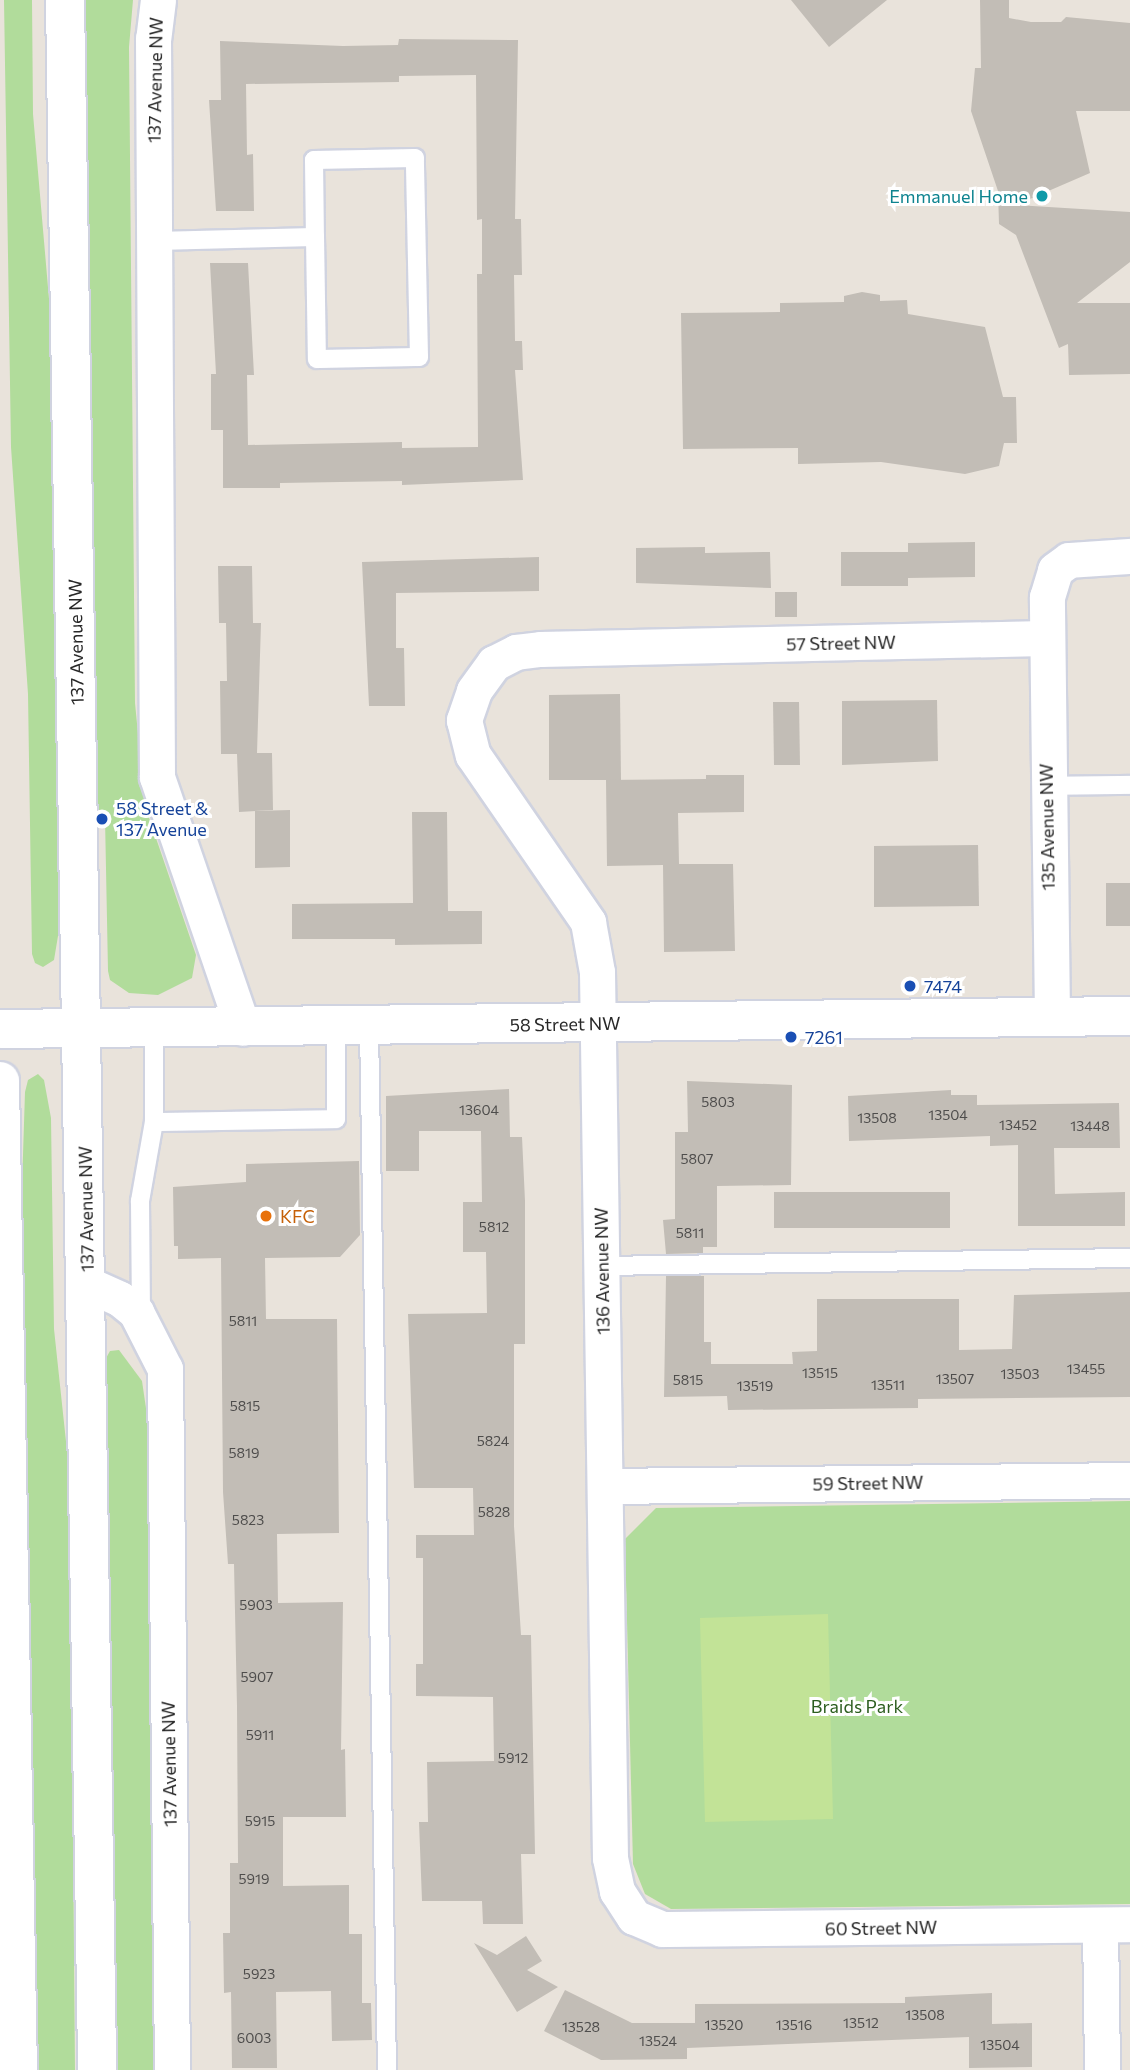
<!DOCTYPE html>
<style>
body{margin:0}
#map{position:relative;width:1130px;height:2070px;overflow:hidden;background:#e9e3db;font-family:Commissioner,sans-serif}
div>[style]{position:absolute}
.green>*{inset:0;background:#b1dc9b}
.pitch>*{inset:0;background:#c2e397}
.building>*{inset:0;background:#c2bdb6}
.roads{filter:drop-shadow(2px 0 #d0d3e0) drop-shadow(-2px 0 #d0d3e0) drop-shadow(0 2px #d0d3e0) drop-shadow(0 -2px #d0d3e0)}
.lane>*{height:18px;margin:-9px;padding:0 9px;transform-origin:9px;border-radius:9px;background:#fff}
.street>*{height:35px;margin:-17.5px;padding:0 17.5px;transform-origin:17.5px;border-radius:17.5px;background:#fff}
.secondary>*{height:38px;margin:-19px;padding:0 19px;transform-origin:19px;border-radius:19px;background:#fff}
.dots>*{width:19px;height:19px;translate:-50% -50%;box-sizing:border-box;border:4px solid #fff;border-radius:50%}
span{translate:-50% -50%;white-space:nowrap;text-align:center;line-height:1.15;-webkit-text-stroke:6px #fff;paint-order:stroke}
.number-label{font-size:14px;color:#4e4d4c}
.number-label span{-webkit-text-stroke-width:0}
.street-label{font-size:18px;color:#282828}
.culture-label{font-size:18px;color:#0d838f}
.right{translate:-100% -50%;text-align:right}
.transit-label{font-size:18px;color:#164399}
.left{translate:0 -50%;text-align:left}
.food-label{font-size:18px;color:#c56008}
.park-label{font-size:18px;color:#2c5e1f}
</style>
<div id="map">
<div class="green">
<div style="clip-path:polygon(4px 0,32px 0,33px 114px,51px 322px,60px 924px,54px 960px,43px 967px,35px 963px,32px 954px,28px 694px,11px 447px)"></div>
<div style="clip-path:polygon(85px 0,133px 0,129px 47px,135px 703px,145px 806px,196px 955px,192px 978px,158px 995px,129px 993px,110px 980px,108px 971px,105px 818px,98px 817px)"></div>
<div style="clip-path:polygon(38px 1074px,44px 1080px,51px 1118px,54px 1329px,70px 1479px,75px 2070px,33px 2070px,22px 1186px,25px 1092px,28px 1080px)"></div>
<div style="clip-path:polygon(119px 1350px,142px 1381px,148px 1422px,158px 2070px,112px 2070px,105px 1360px,110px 1351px)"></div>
<div style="clip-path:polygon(1130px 1501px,1130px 1904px,671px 1909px,645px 1894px,633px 1864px,625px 1539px,656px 1508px)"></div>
</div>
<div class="pitch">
<div style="clip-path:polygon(828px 1614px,833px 1819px,705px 1822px,700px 1618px)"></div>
</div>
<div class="building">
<div style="clip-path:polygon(791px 0,887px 0,829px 47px)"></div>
<div style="clip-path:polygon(980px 0,1009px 0,1009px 18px,1031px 22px,1061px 22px,1066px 17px,1130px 23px,1130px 111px,1076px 111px,1090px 173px,1016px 205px,1130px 212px,1130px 262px,1077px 303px,1130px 303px,1130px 374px,1069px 375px,1068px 344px,1059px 348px,1016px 235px,999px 224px,998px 191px,971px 111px,975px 68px,981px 68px)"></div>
<div style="clip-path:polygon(399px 39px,518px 40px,515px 219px,521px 219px,522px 275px,514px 275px,515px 341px,522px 341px,523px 370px,515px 370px,523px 480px,402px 485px,402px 481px,280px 483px,280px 488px,223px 488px,223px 430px,211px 430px,211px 374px,216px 374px,210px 263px,248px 263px,254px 375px,247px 375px,248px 445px,402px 442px,402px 448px,478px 447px,477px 274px,482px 274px,482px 219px,477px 220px,476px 75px,399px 76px,399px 82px,246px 84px,247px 155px,253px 154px,254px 211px,216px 211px,209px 100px,221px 100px,220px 41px,343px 46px,398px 45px)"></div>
<div style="clip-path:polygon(862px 292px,880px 295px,880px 301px,907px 300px,908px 314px,985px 327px,1003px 397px,1016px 397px,1017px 443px,1004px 443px,999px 466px,965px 474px,881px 462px,798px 464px,798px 448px,683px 449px,681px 313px,780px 312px,780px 303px,844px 302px,844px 296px)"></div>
<div style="clip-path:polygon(975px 542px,975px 577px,908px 578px,908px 586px,841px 586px,841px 552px,908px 552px,908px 543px)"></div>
<div style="clip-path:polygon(705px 547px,705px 553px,770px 552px,771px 588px,636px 583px,636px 548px)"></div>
<div style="clip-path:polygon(539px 557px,539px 591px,396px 593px,396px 648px,404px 648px,405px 706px,369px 706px,362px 562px)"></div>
<div style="clip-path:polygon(218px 566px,252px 566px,253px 623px,261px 623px,257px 753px,272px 753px,273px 810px,239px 812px,237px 754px,221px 754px,220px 681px,227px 681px,226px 623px,219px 623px)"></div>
<div style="clip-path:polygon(775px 592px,797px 592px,797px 617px,775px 617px)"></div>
<div style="clip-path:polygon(620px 694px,621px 780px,549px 780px,549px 695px)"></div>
<div style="clip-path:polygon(937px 700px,938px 761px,842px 765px,842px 701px)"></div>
<div style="clip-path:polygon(773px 702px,799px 702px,800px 765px,774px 765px)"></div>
<div style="clip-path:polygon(706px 775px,744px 775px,744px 812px,678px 813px,679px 864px,733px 864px,735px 951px,664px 952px,663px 865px,607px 866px,606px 780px,706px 779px)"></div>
<div style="clip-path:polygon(290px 810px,290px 867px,255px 868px,255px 811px)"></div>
<div style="clip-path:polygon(412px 812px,447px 812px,448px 911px,482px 911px,482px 944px,395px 945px,395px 939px,292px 939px,292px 904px,413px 903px)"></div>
<div style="clip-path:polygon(978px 845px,979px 906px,874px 907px,874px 846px)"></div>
<div style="clip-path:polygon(1106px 883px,1130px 883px,1130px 926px,1106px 926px)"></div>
<div style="clip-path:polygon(687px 1081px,792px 1085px,791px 1185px,717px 1186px,717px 1247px,703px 1247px,703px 1253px,666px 1254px,663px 1220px,675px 1219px,675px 1132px,688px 1132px)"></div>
<div style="clip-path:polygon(509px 1089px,510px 1137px,522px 1137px,525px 1201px,525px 1344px,514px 1344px,514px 1526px,521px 1635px,531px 1635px,535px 1854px,521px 1854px,523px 1924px,483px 1924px,482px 1901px,422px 1901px,419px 1822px,428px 1822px,427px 1762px,494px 1761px,493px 1697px,416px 1696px,416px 1664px,423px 1664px,423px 1558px,416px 1558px,416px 1535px,474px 1535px,473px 1488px,414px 1488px,408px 1314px,487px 1313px,486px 1252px,463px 1252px,463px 1202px,482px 1202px,481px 1131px,419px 1131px,419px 1171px,386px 1171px,386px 1096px)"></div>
<div style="clip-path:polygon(951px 1090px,951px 1095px,977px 1095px,977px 1105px,1119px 1103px,1120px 1148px,1054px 1148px,1055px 1194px,1125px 1192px,1125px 1226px,1018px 1226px,1018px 1145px,990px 1146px,990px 1136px,849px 1141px,848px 1096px)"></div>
<div style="clip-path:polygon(359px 1161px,360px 1235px,340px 1257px,265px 1258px,266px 1319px,337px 1319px,339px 1533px,277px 1534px,278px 1603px,343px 1602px,341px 1750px,345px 1749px,346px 1817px,283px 1817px,283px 1886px,349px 1885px,349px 1934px,362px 1934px,362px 2003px,371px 2003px,372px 2040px,332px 2041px,331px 1991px,276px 1992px,277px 2068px,232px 2068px,231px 1992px,224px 1993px,223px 1933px,230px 1933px,230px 1863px,238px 1863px,237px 1707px,234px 1564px,228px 1564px,223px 1492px,221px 1258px,178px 1259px,178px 1246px,174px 1246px,173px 1187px,246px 1182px,246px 1164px)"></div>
<div style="clip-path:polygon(774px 1192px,950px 1192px,950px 1228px,774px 1228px)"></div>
<div style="clip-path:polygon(666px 1276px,704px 1276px,704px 1342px,711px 1342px,711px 1364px,793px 1364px,792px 1352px,817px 1351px,817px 1299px,959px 1299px,959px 1350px,1012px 1349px,1014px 1295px,1130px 1292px,1130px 1397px,918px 1399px,918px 1408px,728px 1410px,727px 1396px,664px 1397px)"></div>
<div style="clip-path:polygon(526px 1936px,542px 1961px,527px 1970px,558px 1987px,517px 2012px,474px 1943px,497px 1955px)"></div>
<div style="clip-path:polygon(565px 1990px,632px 2023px,695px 2023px,695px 2004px,905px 2003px,905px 1997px,992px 1993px,992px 2024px,1032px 2023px,1032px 2067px,969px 2068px,969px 2037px,687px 2048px,687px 2059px,601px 2060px,544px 2031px)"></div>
</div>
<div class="roads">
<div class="lane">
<div style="left:155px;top:241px;width:160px;rotate:-1.4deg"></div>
<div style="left:315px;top:237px;width:122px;rotate:89.1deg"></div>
<div style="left:317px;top:359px;width:102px;rotate:-1.1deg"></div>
<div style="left:419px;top:357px;width:199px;rotate:-91.2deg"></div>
<div style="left:415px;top:158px;width:101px;rotate:178.9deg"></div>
<div style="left:314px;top:160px;width:77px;rotate:89.3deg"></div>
<div style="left:1046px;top:786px;width:84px;rotate:-0.7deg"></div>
<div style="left:154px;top:1028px;width:94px;rotate:90deg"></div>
<div style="left:154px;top:1122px;width:182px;rotate:-0.9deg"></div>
<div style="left:336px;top:1119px;width:91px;rotate:-90deg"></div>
<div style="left:369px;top:1028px;width:1042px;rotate:89.01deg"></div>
<div style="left:601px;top:1266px;width:529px;rotate:-0.87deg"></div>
<div style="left:141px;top:1316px;width:115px;rotate:-90.5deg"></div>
<div style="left:140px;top:1201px;width:80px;rotate:-80deg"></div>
</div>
<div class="street">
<div style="left:158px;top:0;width:38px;rotate:97deg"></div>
<div style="left:153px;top:38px;width:739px;rotate:89.69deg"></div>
<div style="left:157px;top:777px;width:265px;rotate:71.1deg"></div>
<div style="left:1044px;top:638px;width:504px;rotate:178.75deg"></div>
<div style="left:540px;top:649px;width:24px;rotate:173deg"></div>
<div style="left:516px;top:652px;width:25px;rotate:153deg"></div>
<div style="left:494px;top:663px;width:34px;rotate:126deg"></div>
<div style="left:474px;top:691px;width:31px;rotate:109deg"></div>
<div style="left:464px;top:720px;width:36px;rotate:76deg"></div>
<div style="left:473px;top:755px;width:203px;rotate:55.4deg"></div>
<div style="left:588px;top:922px;width:51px;rotate:79.8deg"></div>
<div style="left:597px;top:972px;width:886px;rotate:89.16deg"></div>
<div style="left:610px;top:1858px;width:34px;rotate:78deg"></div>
<div style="left:617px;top:1891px;width:31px;rotate:57deg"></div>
<div style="left:634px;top:1917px;width:30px;rotate:23deg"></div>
<div style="left:662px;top:1929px;width:468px;rotate:-0.6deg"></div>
<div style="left:1052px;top:1017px;width:420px;rotate:-90.7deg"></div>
<div style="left:1047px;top:597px;width:28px;rotate:-73deg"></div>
<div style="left:1055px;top:570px;width:17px;rotate:-36deg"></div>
<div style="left:1069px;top:560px;width:61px;rotate:-3.8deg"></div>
<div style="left:87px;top:1284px;width:36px;rotate:24deg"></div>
<div style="left:120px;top:1299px;width:21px;rotate:39deg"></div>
<div style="left:136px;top:1312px;width:64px;rotate:63deg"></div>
<div style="left:165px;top:1369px;width:701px;rotate:89.43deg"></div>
<div style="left:605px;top:1486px;width:525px;rotate:-0.65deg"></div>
<div style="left:1100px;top:1925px;width:145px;rotate:89.2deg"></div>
</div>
<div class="secondary">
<div style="left:65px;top:0;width:2070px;rotate:89.11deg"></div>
<div style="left:0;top:1029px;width:1130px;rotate:-0.66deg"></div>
<div style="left:0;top:1081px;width:989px;rotate:88.96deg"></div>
</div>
</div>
<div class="dots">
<div style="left:1042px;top:196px;background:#0f9aa8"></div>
<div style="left:102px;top:819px;background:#1a4fb4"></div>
<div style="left:910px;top:986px;background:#1a4fb4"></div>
<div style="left:791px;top:1037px;background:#1a4fb4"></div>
<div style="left:266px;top:1216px;background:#e8710a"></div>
</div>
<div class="number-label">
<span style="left:718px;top:1102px">5803</span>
<span style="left:479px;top:1110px">13604</span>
<span style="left:948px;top:1115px">13504</span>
<span style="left:877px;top:1118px">13508</span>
<span style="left:1018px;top:1125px">13452</span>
<span style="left:1090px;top:1126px">13448</span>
<span style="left:697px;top:1159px">5807</span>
<span style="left:494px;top:1227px">5812</span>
<span style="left:690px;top:1233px">5811</span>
<span style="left:243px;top:1321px">5811</span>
<span style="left:1086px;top:1369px">13455</span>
<span style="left:820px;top:1373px">13515</span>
<span style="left:1020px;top:1374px">13503</span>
<span style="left:955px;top:1379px">13507</span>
<span style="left:688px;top:1380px">5815</span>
<span style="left:888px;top:1385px">13511</span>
<span style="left:755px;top:1386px">13519</span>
<span style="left:245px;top:1406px">5815</span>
<span style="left:493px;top:1441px">5824</span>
<span style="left:244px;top:1453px">5819</span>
<span style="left:494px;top:1512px">5828</span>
<span style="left:248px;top:1520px">5823</span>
<span style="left:256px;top:1605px">5903</span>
<span style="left:257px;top:1677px">5907</span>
<span style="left:260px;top:1735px">5911</span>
<span style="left:513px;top:1758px">5912</span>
<span style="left:260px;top:1821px">5915</span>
<span style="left:254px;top:1879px">5919</span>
<span style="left:259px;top:1974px">5923</span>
<span style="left:925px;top:2015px">13508</span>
<span style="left:861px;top:2023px">13512</span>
<span style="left:724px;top:2025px">13520</span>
<span style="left:794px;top:2025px">13516</span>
<span style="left:581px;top:2027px">13528</span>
<span style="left:254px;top:2038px">6003</span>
<span style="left:658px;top:2041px">13524</span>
<span style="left:1000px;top:2045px">13504</span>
</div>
<div class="street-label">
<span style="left:155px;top:80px;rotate:-89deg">137 Avenue NW</span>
<span style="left:76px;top:642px;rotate:-91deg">137 Avenue NW</span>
<span style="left:841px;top:643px;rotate:-1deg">57 Street NW</span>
<span style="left:1047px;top:827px;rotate:-91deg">135 Avenue NW</span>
<span style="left:565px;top:1024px;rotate:-1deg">58 Street NW</span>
<span style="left:86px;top:1209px;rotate:-91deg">137 Avenue NW</span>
<span style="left:602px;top:1271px;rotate:-91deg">136 Avenue NW</span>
<span style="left:868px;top:1483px;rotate:-1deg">59 Street NW</span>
<span style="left:169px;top:1764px;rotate:-91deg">137 Avenue NW</span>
<span style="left:881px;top:1928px;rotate:-1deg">60 Street NW</span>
</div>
<div class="culture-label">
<span class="right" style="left:1028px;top:196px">Emmanuel Home</span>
</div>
<div class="transit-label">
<span class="left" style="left:116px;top:819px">58 Street &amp;<br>137 Avenue</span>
<span class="left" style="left:924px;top:986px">7474</span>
<span class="left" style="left:805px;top:1037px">7261</span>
</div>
<div class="food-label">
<span class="left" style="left:280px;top:1216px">KFC</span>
</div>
<div class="park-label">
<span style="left:857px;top:1706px">Braids Park</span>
</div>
</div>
